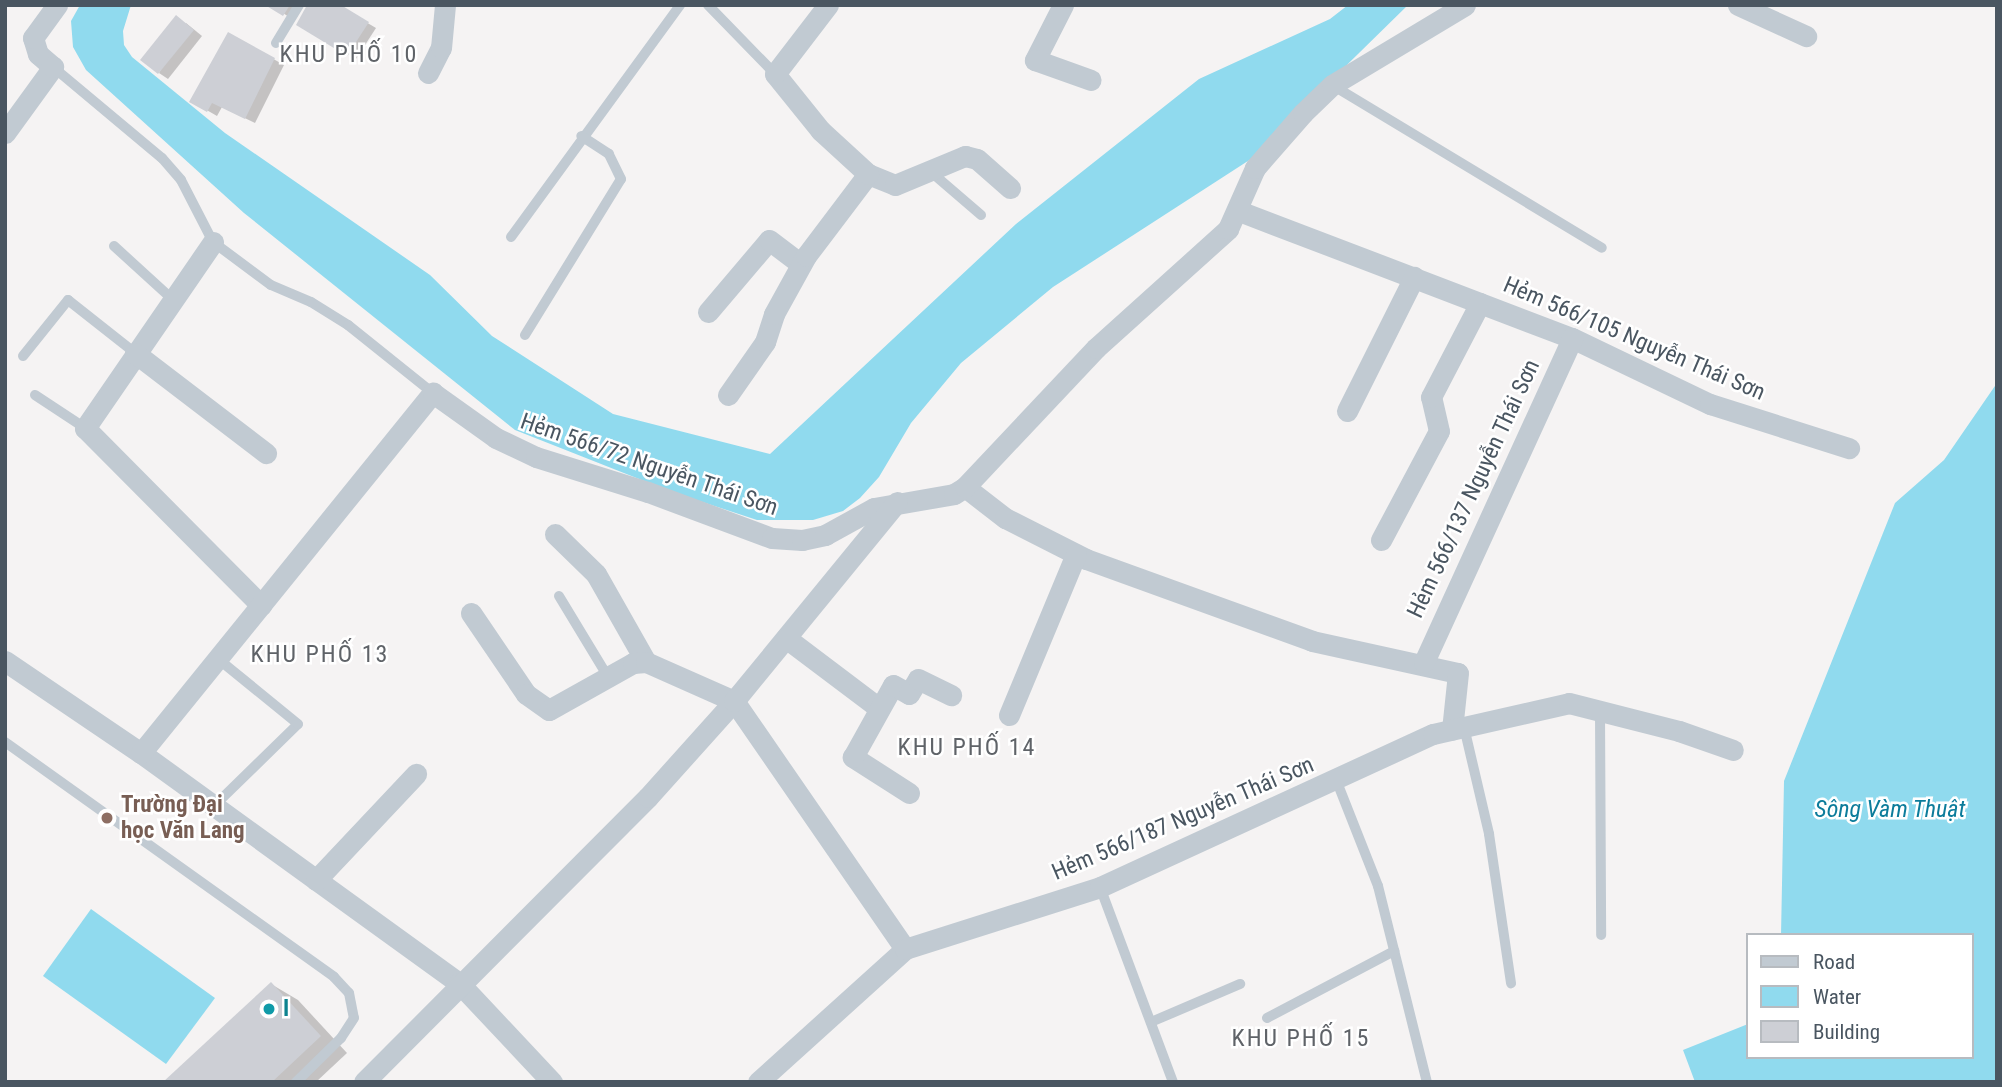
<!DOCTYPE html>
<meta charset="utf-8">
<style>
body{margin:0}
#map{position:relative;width:2002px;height:1087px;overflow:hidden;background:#f5f3f3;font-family:"Roboto Condensed",sans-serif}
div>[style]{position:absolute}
.water>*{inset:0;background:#90daee}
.shadow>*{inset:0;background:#0003}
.building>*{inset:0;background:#cdcfd5}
.service>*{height:10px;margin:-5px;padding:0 5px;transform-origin:5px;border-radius:5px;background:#c1cad2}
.minor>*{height:21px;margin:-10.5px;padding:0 10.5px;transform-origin:10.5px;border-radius:10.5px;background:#c1cad2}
.dots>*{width:19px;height:19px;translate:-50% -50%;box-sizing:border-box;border:4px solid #fff;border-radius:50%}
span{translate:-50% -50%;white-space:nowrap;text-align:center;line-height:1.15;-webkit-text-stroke:5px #fff;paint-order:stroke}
.street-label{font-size:23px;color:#4a5661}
.education-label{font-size:23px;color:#785e54;font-weight:700}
.left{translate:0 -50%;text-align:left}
.culture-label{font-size:23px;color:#0d838f;font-weight:700}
.neighbourhood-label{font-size:24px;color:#5f6368;letter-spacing:2px}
.water-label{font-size:24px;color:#0c7c9b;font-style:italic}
.frame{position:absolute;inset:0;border:7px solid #4a5661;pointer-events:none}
.legend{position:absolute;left:1746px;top:933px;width:228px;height:126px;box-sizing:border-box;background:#fff;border:2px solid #b7bbc0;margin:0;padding:9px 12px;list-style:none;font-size:21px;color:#4a5661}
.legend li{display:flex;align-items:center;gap:14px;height:35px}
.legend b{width:35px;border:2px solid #b7bbc0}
</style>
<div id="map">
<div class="water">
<div style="clip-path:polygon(80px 5px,131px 5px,123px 31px,124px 45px,132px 57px,225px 133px,430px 275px,492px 336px,613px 414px,770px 454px,1016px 224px,1199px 79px,1330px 19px,1348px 5px,1408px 5px,1251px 159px,1053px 287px,961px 363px,911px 423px,879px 477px,860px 498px,843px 511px,813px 520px,757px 520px,672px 492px,515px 430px,244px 213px,86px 70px,73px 47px,71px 21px)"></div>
<div style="clip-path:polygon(1997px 383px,1997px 1082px,1695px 1082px,1683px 1050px,1748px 1024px,1748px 1057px,1972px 1057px,1972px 935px,1781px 935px,1784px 781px,1895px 503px,1944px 460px)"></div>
<div style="clip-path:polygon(91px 909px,215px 998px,166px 1064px,43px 976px)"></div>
</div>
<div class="shadow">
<div style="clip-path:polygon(271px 5px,301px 5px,292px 19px)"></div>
<div style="clip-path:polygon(337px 5px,376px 28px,356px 59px,299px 24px)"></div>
<div style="clip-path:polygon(186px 23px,202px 36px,168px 79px,159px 73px)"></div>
<div style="clip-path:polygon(229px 34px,284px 65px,255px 123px,222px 107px,217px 116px,191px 101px)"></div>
<div style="clip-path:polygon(271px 984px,298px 1000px,347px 1053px,316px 1082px,165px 1082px)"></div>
</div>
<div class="building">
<div style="clip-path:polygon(265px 5px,290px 5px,283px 16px)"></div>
<div style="clip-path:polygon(307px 5px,341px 5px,369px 22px,347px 56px,296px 25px)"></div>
<div style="clip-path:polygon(176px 15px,194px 30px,158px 74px,140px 60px)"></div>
<div style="clip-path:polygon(228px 32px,275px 58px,245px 119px,212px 103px,207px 112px,189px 102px)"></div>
<div style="clip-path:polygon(271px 982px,321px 1036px,272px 1082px,163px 1082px)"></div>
</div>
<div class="service">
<div style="left:708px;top:5px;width:96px;rotate:45.8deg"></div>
<div style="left:276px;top:43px;width:44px;rotate:-58.8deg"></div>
<div style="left:53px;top:67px;width:142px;rotate:39.9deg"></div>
<div style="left:162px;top:158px;width:29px;rotate:49deg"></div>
<div style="left:181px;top:180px;width:70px;rotate:62.7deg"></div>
<div style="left:213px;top:242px;width:72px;rotate:36.6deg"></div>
<div style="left:271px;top:285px;width:43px;rotate:23deg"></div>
<div style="left:311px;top:302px;width:44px;rotate:31.9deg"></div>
<div style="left:348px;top:325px;width:109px;rotate:38.7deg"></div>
<div style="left:1332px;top:85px;width:315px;rotate:31.1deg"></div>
<div style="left:931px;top:172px;width:66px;rotate:40.7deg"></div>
<div style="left:511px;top:237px;width:287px;rotate:-53.9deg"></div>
<div style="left:114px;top:246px;width:77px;rotate:42.4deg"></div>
<div style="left:525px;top:335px;width:183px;rotate:-58.4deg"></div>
<div style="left:621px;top:179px;width:28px;rotate:-116deg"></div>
<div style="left:609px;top:154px;width:33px;rotate:-147deg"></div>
<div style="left:23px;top:356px;width:72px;rotate:-51.2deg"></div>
<div style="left:68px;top:300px;width:85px;rotate:38.3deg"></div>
<div style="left:35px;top:395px;width:60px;rotate:33.4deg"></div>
<div style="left:559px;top:596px;width:95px;rotate:58.8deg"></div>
<div style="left:1600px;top:713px;width:222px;rotate:89.7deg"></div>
<div style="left:1464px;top:727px;width:110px;rotate:76.8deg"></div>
<div style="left:1489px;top:834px;width:151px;rotate:81.6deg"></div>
<div style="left:5px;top:742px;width:404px;rotate:35.5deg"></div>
<div style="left:334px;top:977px;width:22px;rotate:47deg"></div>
<div style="left:349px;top:993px;width:25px;rotate:79deg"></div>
<div style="left:354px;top:1018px;width:24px;rotate:123deg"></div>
<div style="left:341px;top:1038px;width:63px;rotate:135.6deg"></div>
<div style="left:1337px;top:782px;width:112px;rotate:68.5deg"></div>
<div style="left:1378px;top:886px;width:202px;rotate:76deg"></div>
<div style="left:214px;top:806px;width:117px;rotate:-44.3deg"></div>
<div style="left:298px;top:724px;width:104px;rotate:-140.8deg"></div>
<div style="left:1100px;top:887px;width:208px;rotate:69.5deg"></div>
<div style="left:1267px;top:1018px;width:144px;rotate:-27.8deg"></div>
<div style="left:1151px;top:1022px;width:97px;rotate:-23.1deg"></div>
</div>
<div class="minor">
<div style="left:1063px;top:5px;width:62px;rotate:117deg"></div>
<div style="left:1035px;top:60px;width:59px;rotate:19.7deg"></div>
<div style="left:1738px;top:5px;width:75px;rotate:24.5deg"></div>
<div style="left:428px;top:73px;width:28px;rotate:-63deg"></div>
<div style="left:441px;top:48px;width:43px;rotate:-84.7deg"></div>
<div style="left:5px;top:133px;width:82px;rotate:-54deg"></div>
<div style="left:53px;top:67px;width:20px;rotate:-139deg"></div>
<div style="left:38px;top:54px;width:17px;rotate:-107deg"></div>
<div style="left:33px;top:38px;width:41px;rotate:-54deg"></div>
<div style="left:868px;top:174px;width:29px;rotate:22deg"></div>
<div style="left:895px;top:185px;width:76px;rotate:-22.5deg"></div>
<div style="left:965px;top:156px;width:12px;rotate:14deg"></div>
<div style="left:977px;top:159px;width:44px;rotate:41.3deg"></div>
<div style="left:1239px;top:211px;width:356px;rotate:20.9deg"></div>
<div style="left:1572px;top:338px;width:153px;rotate:25.6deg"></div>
<div style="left:1710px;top:404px;width:146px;rotate:17.6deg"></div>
<div style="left:213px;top:242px;width:226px;rotate:124.5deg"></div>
<div style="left:85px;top:428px;width:250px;rotate:45.2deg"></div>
<div style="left:708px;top:312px;width:94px;rotate:-49.7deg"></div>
<div style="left:769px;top:240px;width:40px;rotate:37deg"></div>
<div style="left:135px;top:353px;width:165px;rotate:37.4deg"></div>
<div style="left:728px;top:395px;width:65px;rotate:-55.1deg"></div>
<div style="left:765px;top:342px;width:29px;rotate:-72deg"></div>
<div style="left:774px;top:314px;width:66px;rotate:-61.1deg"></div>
<div style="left:806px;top:256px;width:103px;rotate:-52.9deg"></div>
<div style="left:868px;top:174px;width:64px;rotate:-137.5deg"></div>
<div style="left:821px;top:131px;width:73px;rotate:-128.9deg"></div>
<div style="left:775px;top:74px;width:87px;rotate:-52.5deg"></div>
<div style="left:1347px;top:411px;width:150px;rotate:-63.4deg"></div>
<div style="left:965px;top:487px;width:51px;rotate:37.8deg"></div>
<div style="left:1005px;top:518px;width:91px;rotate:26.8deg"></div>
<div style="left:1086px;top:559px;width:240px;rotate:19.9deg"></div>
<div style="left:1312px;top:641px;width:149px;rotate:12.4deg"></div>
<div style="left:1458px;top:673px;width:57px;rotate:96deg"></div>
<div style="left:555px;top:534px;width:57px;rotate:44.3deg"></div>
<div style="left:596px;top:574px;width:101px;rotate:60.4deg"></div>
<div style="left:1381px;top:540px;width:123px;rotate:-62deg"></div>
<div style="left:1439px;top:431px;width:35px;rotate:-103deg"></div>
<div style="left:1431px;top:397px;width:106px;rotate:-62.5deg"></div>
<div style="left:471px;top:613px;width:98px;rotate:55.8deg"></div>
<div style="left:526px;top:694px;width:28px;rotate:35deg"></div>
<div style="left:549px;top:710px;width:96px;rotate:-29.2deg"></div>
<div style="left:633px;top:663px;width:13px;rotate:-4deg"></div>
<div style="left:646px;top:662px;width:96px;rotate:23.9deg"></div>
<div style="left:734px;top:701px;width:301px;rotate:55.4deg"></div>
<div style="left:786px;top:638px;width:116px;rotate:37deg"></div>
<div style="left:5px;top:661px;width:164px;rotate:34.1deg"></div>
<div style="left:141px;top:753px;width:392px;rotate:35.9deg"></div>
<div style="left:459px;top:983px;width:136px;rotate:46.8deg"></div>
<div style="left:1424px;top:662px;width:356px;rotate:-65.4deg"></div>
<div style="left:1009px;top:715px;width:174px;rotate:-67.4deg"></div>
<div style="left:141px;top:753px;width:464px;rotate:-51deg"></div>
<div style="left:433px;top:393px;width:77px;rotate:35.5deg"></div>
<div style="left:496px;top:438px;width:44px;rotate:25.4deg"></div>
<div style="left:536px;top:457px;width:117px;rotate:17.4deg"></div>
<div style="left:648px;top:492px;width:132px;rotate:20.4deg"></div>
<div style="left:772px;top:538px;width:30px;rotate:4deg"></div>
<div style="left:802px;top:540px;width:24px;rotate:-12deg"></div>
<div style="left:825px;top:535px;width:56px;rotate:-28.9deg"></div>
<div style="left:874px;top:508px;width:81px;rotate:-9.9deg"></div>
<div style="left:954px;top:494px;width:13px;rotate:-32deg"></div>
<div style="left:965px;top:487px;width:191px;rotate:-46.7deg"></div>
<div style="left:1096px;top:348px;width:178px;rotate:-42deg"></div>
<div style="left:1228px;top:229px;width:67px;rotate:-66.1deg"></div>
<div style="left:1255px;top:168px;width:73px;rotate:-48.9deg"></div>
<div style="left:1303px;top:113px;width:40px;rotate:-44deg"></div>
<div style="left:1332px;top:85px;width:155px;rotate:-31deg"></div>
<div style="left:909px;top:793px;width:67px;rotate:-147.3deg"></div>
<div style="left:853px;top:757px;width:82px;rotate:-60.9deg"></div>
<div style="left:893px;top:685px;width:18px;rotate:29deg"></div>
<div style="left:909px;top:694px;width:17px;rotate:-59deg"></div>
<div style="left:918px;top:679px;width:37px;rotate:26deg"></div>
<div style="left:316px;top:880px;width:146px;rotate:-46.7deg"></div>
<div style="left:364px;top:1082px;width:402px;rotate:-45.1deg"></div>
<div style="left:648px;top:797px;width:129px;rotate:-48.1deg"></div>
<div style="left:734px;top:701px;width:257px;rotate:-50.7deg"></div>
<div style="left:758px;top:1082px;width:198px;rotate:-42.1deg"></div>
<div style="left:905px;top:949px;width:205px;rotate:-17.6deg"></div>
<div style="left:1100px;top:887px;width:366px;rotate:-24.7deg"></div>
<div style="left:1433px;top:734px;width:139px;rotate:-12.8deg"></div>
<div style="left:1569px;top:703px;width:114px;rotate:14.3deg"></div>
<div style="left:1679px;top:731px;width:57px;rotate:19.4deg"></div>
</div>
<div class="dots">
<div style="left:107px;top:818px;background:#8d6e63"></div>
<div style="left:269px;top:1009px;background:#0f9aa8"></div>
</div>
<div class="street-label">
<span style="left:1634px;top:339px;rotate:23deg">Hẻm 566/105 Nguyễn Thái Sơn</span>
<span style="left:649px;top:465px;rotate:19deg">Hẻm 566/72 Nguyễn Thái Sơn</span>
<span style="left:1474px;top:489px;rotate:-65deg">Hẻm 566/137 Nguyễn Thái Sơn</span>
<span style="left:1183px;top:819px;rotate:-23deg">Hẻm 566/187 Nguyễn Thái Sơn</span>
</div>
<div class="education-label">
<span class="left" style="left:121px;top:818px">Trường Đại<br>học Văn Lang</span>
</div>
<div class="culture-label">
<span class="left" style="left:283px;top:1009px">I</span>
</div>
<div class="neighbourhood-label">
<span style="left:349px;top:55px">KHU PHỐ 10</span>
<span style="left:320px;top:655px">KHU PHỐ 13</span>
<span style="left:967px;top:748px">KHU PHỐ 14</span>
<span style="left:1301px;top:1039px">KHU PHỐ 15</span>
</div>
<div class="water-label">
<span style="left:1890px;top:810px">Sông Vàm Thuật</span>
</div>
<div class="frame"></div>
<ul class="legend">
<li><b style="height:9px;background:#c1cad2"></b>Road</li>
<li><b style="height:19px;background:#90daee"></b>Water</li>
<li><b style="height:19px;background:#cdcfd5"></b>Building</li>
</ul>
</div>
